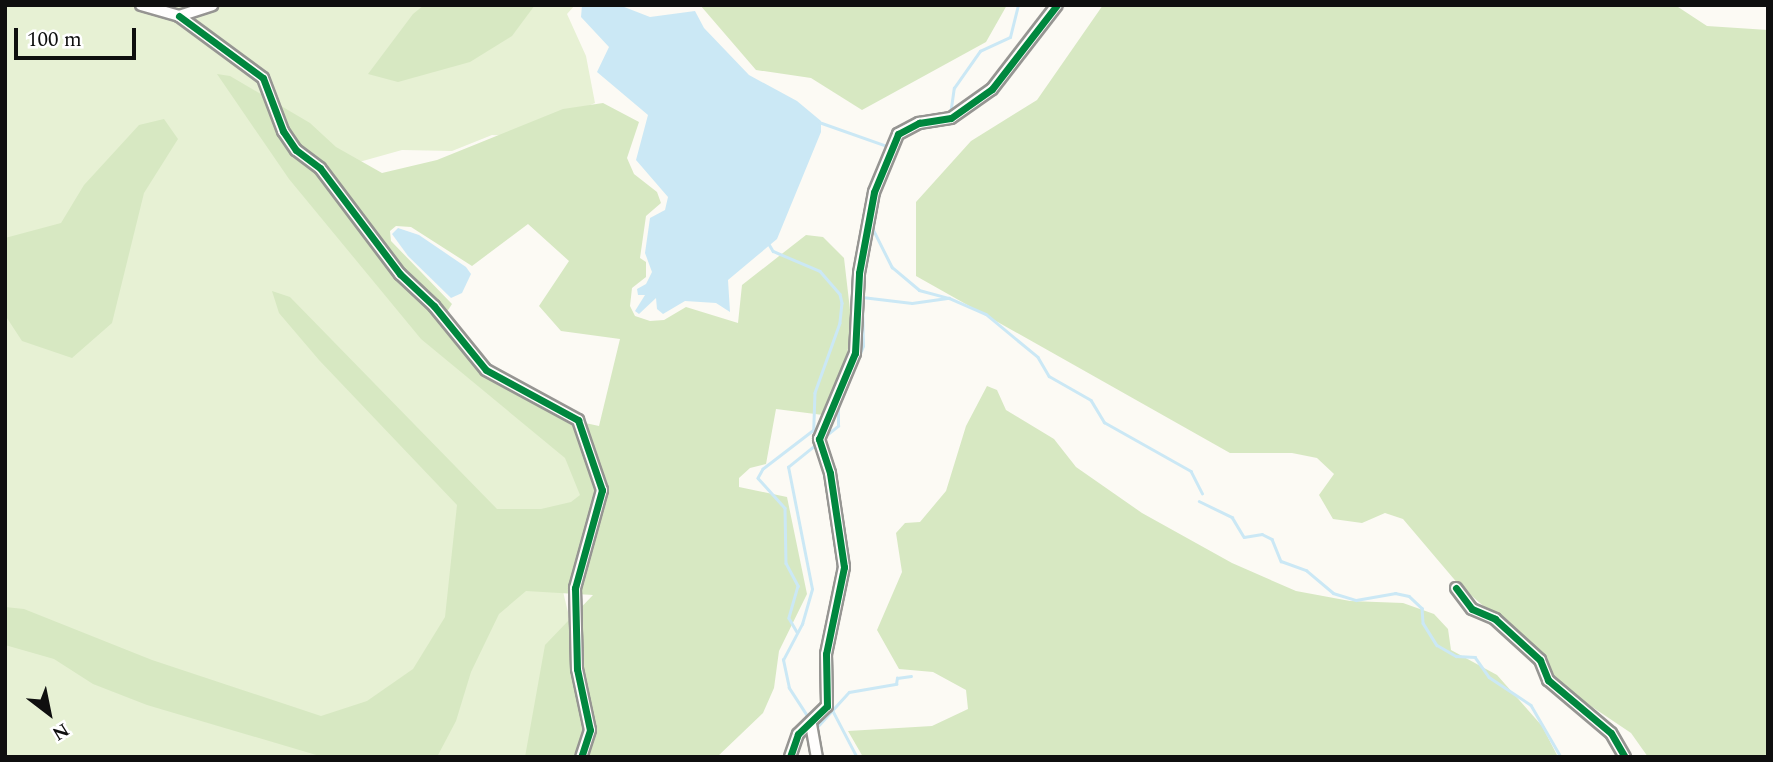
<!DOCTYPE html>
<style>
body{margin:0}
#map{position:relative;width:1773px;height:762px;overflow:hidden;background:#fcfaf4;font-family:Spectral,serif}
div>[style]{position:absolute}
.green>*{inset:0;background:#e7f1d4}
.forest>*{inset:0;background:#d7e8c2}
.water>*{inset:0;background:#cbe8f5}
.stream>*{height:2.5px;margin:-1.25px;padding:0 1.25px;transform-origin:1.25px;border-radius:1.25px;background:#cbe8f5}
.roads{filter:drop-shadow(2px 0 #969592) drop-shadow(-2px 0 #969592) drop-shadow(0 2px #969592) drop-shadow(0 -2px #969592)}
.minor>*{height:10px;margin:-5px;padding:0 5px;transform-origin:5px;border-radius:5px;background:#fffefd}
.cycleway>*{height:7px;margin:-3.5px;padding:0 3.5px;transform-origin:3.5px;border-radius:3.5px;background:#00873e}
span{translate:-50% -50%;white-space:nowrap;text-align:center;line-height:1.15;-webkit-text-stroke:7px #fff;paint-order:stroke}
.frame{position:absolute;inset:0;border:7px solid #0f0f0f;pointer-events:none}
.north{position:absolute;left:14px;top:678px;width:70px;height:70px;-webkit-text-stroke:5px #fff;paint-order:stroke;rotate:148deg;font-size:19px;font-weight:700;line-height:28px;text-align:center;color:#0f0f0f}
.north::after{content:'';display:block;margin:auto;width:24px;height:32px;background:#0f0f0f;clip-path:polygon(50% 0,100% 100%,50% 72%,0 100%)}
.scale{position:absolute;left:14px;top:28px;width:122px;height:32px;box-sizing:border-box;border:4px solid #0f0f0f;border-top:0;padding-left:9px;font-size:21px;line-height:24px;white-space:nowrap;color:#0f0f0f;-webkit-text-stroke:5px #fff;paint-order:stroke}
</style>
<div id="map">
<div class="green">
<div style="clip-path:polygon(5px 5px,575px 5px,567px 14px,586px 56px,595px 103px,519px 136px,492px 135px,452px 151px,402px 150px,352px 164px,339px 211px,590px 470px,560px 579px,573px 633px,569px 757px,5px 757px)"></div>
</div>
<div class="forest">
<div style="clip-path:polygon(424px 5px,535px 5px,512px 36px,470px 62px,398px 82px,368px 74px,413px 14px)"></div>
<div style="clip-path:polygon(700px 5px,1007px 5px,986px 42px,862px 110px,811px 78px,756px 70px)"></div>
<div style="clip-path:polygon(1103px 5px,1675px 5px,1707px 26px,1768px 30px,1768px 757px,1648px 757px,1631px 733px,1558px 684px,1543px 657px,1459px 585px,1403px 519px,1385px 513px,1362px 523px,1333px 519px,1319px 495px,1334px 474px,1317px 458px,1292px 453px,1230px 453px,916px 276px,916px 202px,971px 141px,1037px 100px)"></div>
<div style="clip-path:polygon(evenodd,217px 74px,230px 76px,310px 123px,336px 147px,382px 173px,437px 160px,563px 109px,603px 103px,639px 122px,627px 158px,634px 174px,657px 192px,661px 203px,646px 216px,640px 258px,646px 262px,646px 277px,632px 288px,630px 306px,635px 316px,650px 321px,664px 320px,686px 307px,738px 323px,742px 285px,806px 235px,823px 237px,844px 258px,852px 327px,845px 365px,823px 415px,776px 409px,766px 464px,750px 468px,739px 478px,739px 487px,787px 497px,807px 594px,779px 651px,774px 688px,763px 713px,717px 757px,525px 757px,545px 645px,593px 595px,526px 591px,499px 614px,471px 672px,456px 721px,437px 757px,323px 757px,147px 705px,93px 684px,54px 659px,5px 645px,5px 607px,24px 609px,152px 660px,321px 716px,367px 701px,413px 669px,445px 617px,457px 505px,319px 360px,279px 313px,272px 291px,290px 297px,497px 509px,541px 509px,571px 502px,580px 495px,565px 458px,421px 339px,289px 179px,217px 74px,528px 224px,569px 261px,539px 306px,561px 331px,620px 339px,599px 426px,576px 421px,483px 371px,441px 321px,452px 304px,391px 241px,390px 231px,396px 226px,411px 227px,472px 266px,528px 224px)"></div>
<div style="clip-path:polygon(164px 119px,178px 139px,144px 193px,112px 323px,72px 358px,22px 341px,5px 315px,5px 238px,61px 223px,84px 185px,139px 125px)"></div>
<div style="clip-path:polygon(987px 386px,997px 390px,1006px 410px,1054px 439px,1076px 467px,1142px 513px,1232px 563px,1296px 591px,1350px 601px,1403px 603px,1434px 614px,1448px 629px,1451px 650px,1497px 675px,1542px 726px,1558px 757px,863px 757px,848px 731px,932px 726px,968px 709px,966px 690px,933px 672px,899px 669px,877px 630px,902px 572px,896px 533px,905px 523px,920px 522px,946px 491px,966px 426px)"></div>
</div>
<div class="water">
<div style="clip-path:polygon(582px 5px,619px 5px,650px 17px,695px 11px,704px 28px,749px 75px,797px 101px,821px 121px,821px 132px,777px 239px,728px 280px,730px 312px,716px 303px,685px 301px,663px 314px,657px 309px,656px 298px,639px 314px,635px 311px,645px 295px,638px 295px,637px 289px,646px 284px,652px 272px,645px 253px,650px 218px,665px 210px,668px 197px,636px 160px,648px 115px,597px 72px,609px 47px,581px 17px)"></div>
<div style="clip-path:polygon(398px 228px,419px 235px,466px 267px,471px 274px,462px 293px,451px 298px,408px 256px,392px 234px)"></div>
</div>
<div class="stream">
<div style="left:950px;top:115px;width:27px;rotate:-82deg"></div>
<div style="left:954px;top:88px;width:45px;rotate:-54.9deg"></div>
<div style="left:980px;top:51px;width:33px;rotate:-25deg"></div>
<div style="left:1010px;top:37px;width:33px;rotate:-76deg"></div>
<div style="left:819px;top:122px;width:72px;rotate:19.4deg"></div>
<div style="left:872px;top:227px;width:45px;rotate:63.4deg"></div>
<div style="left:892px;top:267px;width:35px;rotate:40deg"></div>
<div style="left:919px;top:290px;width:31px;rotate:15deg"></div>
<div style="left:769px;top:244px;width:8px;rotate:60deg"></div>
<div style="left:773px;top:251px;width:51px;rotate:23.1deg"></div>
<div style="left:820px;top:271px;width:30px;rotate:49deg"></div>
<div style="left:840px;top:294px;width:9px;rotate:77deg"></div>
<div style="left:842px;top:303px;width:20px;rotate:96deg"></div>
<div style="left:840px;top:323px;width:74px;rotate:109.7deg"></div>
<div style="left:815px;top:393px;width:37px;rotate:92deg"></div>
<div style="left:814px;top:430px;width:64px;rotate:142.6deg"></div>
<div style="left:763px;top:469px;width:10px;rotate:119deg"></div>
<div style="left:758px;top:478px;width:40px;rotate:48deg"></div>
<div style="left:785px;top:508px;width:55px;rotate:89deg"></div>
<div style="left:786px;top:563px;width:26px;rotate:62deg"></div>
<div style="left:798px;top:586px;width:33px;rotate:106deg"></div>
<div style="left:789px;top:618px;width:16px;rotate:60deg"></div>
<div style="left:862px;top:297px;width:50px;rotate:6.8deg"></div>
<div style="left:912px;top:303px;width:37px;rotate:-8deg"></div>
<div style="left:949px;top:298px;width:40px;rotate:23.4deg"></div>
<div style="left:986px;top:314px;width:67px;rotate:39.6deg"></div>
<div style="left:1038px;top:357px;width:22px;rotate:60deg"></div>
<div style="left:1049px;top:376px;width:48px;rotate:29.7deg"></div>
<div style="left:1091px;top:400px;width:26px;rotate:59deg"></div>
<div style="left:1104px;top:422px;width:100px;rotate:29.4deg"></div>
<div style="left:1191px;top:471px;width:25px;rotate:63deg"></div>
<div style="left:842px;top:398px;width:56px;rotate:-68deg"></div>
<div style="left:863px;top:346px;width:42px;rotate:-91.4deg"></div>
<div style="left:828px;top:434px;width:13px;rotate:-39deg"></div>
<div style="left:838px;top:426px;width:19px;rotate:-90deg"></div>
<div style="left:1199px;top:501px;width:37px;rotate:26deg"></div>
<div style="left:1232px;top:517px;width:23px;rotate:59deg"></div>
<div style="left:1244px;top:537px;width:18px;rotate:-9deg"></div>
<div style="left:1262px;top:534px;width:11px;rotate:27deg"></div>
<div style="left:1272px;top:539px;width:24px;rotate:68deg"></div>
<div style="left:1281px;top:561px;width:27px;rotate:20deg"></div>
<div style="left:1306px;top:570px;width:35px;rotate:40deg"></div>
<div style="left:1333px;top:593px;width:24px;rotate:17deg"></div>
<div style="left:1356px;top:600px;width:40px;rotate:-10deg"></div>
<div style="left:1395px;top:593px;width:14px;rotate:12deg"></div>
<div style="left:1409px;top:596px;width:18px;rotate:43deg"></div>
<div style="left:1422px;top:608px;width:15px;rotate:86deg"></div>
<div style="left:1423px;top:623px;width:26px;rotate:58deg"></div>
<div style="left:1437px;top:645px;width:22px;rotate:30deg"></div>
<div style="left:1456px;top:656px;width:19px;rotate:3deg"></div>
<div style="left:1475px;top:657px;width:24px;rotate:55deg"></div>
<div style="left:1489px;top:677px;width:50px;rotate:33.7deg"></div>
<div style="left:1531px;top:705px;width:60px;rotate:60deg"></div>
<div style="left:833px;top:711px;width:52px;rotate:62.4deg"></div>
<div style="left:809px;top:719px;width:37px;rotate:-123deg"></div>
<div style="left:789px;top:688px;width:29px;rotate:-102deg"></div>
<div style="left:783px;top:660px;width:41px;rotate:-62.2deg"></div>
<div style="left:802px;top:624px;width:36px;rotate:-74deg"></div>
<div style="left:812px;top:589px;width:124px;rotate:-101.1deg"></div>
<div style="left:788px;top:467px;width:35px;rotate:-39deg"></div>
<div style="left:817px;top:727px;width:47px;rotate:-47.6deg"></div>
<div style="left:849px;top:692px;width:48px;rotate:-9.7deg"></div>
<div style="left:896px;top:684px;width:6px;rotate:-81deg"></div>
<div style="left:897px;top:678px;width:14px;rotate:-8deg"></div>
</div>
<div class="roads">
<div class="minor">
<div style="left:141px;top:5px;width:40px;rotate:16deg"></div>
<div style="left:179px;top:16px;width:35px;rotate:-18deg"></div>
<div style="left:179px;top:16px;width:104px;rotate:36.4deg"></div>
<div style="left:263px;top:78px;width:57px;rotate:69.3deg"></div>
<div style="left:283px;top:131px;width:23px;rotate:56deg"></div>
<div style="left:296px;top:150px;width:30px;rotate:37deg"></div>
<div style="left:320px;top:168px;width:133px;rotate:53deg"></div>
<div style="left:400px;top:274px;width:47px;rotate:43.3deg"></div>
<div style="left:434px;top:306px;width:82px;rotate:50.9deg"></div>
<div style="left:486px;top:370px;width:105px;rotate:28.5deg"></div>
<div style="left:578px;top:420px;width:74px;rotate:71.1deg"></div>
<div style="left:602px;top:490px;width:102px;rotate:105.4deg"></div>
<div style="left:575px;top:588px;width:81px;rotate:88.6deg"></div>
<div style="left:577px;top:669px;width:62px;rotate:78deg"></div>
<div style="left:590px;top:730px;width:28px;rotate:108deg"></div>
<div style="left:1456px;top:588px;width:26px;rotate:53deg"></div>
<div style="left:1472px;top:609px;width:25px;rotate:23deg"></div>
<div style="left:1495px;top:619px;width:61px;rotate:42.3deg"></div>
<div style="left:1540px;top:660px;width:22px;rotate:68deg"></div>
<div style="left:1548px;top:680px;width:82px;rotate:40.1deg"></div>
<div style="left:1611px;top:733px;width:28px;rotate:60deg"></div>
<div style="left:811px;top:724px;width:34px;rotate:80deg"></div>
<div style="left:790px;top:757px;width:24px;rotate:-71deg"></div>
<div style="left:798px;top:734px;width:40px;rotate:-44deg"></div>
<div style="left:827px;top:706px;width:52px;rotate:-91.1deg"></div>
<div style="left:826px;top:654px;width:89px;rotate:-78.3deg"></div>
<div style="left:844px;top:567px;width:95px;rotate:-98.5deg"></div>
<div style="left:830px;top:473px;width:36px;rotate:-108deg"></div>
<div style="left:819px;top:439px;width:93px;rotate:-67.3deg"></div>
<div style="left:855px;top:353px;width:80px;rotate:-87.1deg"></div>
<div style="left:859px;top:273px;width:82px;rotate:-79.5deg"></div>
<div style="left:874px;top:192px;width:63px;rotate:-67.5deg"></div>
<div style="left:898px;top:134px;width:24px;rotate:-28deg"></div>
<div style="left:919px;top:123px;width:32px;rotate:-9deg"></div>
<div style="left:951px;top:118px;width:50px;rotate:-35.3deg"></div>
<div style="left:992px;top:89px;width:106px;rotate:-52.3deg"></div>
</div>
</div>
<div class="cycleway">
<div style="left:179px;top:16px;width:104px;rotate:36.4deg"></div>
<div style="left:263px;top:78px;width:57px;rotate:69.3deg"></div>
<div style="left:283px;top:131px;width:23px;rotate:56deg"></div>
<div style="left:296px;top:150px;width:30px;rotate:37deg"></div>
<div style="left:320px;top:168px;width:133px;rotate:53deg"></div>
<div style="left:400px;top:274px;width:47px;rotate:43.3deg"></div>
<div style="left:434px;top:306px;width:82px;rotate:50.9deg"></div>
<div style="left:486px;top:370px;width:105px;rotate:28.5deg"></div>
<div style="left:578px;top:420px;width:74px;rotate:71.1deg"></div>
<div style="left:602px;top:490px;width:102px;rotate:105.4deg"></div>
<div style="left:575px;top:588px;width:81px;rotate:88.6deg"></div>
<div style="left:577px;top:669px;width:62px;rotate:78deg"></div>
<div style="left:590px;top:730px;width:28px;rotate:108deg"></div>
<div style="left:1456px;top:588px;width:26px;rotate:53deg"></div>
<div style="left:1472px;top:609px;width:25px;rotate:23deg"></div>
<div style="left:1495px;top:619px;width:61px;rotate:42.3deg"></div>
<div style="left:1540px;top:660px;width:22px;rotate:68deg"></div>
<div style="left:1548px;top:680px;width:82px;rotate:40.1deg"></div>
<div style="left:1611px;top:733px;width:28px;rotate:60deg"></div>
<div style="left:790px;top:757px;width:24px;rotate:-71deg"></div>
<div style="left:798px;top:734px;width:40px;rotate:-44deg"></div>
<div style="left:827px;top:706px;width:52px;rotate:-91.1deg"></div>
<div style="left:826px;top:654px;width:89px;rotate:-78.3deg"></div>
<div style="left:844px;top:567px;width:95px;rotate:-98.5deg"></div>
<div style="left:830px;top:473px;width:36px;rotate:-108deg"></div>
<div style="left:819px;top:439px;width:93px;rotate:-67.3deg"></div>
<div style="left:855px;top:353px;width:80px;rotate:-87.1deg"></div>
<div style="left:859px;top:273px;width:82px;rotate:-79.5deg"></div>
<div style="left:874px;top:192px;width:63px;rotate:-67.5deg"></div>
<div style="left:898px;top:134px;width:24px;rotate:-28deg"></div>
<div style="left:919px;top:123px;width:32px;rotate:-9deg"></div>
<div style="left:951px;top:118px;width:50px;rotate:-35.3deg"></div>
<div style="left:992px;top:89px;width:106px;rotate:-52.3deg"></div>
</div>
<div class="frame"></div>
<div class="north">N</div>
<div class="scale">100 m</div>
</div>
